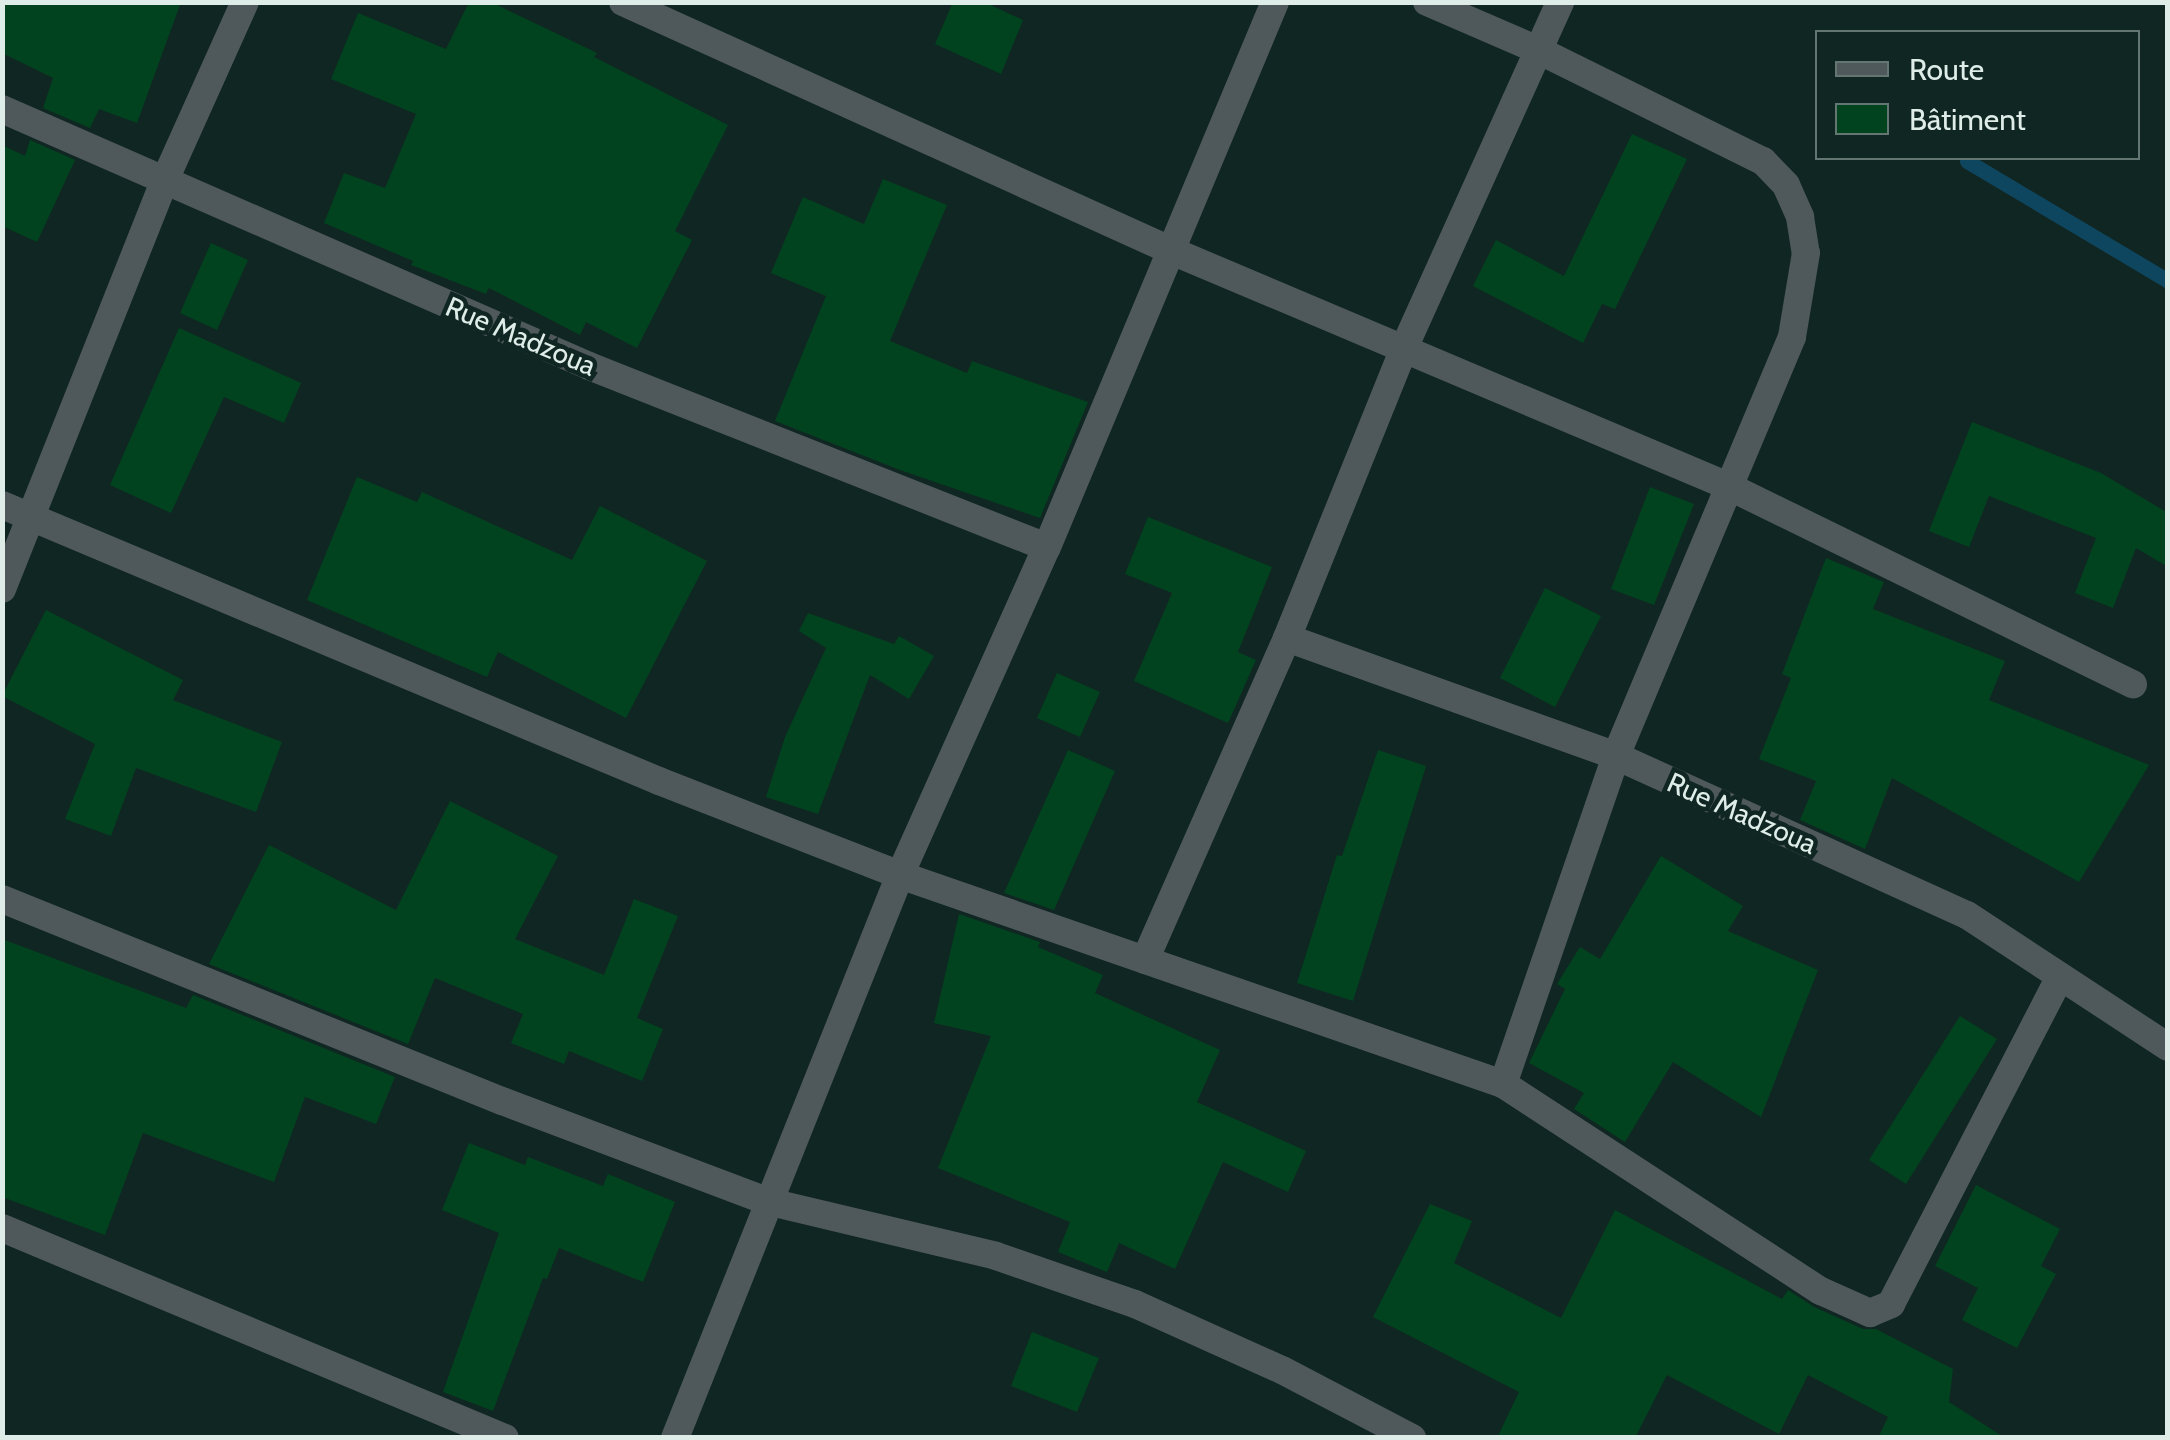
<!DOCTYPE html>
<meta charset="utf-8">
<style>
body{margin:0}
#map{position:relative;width:2170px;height:1440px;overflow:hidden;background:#102622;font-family:Cabin,sans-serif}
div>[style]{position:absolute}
.stream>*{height:15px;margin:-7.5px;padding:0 7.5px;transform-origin:7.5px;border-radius:7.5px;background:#0f465f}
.building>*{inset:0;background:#02431f}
.minor>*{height:28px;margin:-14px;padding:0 14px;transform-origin:14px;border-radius:14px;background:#4f595b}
span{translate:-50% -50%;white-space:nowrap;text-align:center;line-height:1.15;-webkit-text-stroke:9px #102622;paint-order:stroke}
.street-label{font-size:28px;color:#dfede9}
.frame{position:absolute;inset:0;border:5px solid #dfede9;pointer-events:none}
.legend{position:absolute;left:1815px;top:30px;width:325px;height:130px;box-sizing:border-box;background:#102622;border:2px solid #637672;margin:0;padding:12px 18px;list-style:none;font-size:30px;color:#dfede9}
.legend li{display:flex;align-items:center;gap:20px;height:50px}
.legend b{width:50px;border:2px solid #637672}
</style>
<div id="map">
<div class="stream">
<div style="left:1967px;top:161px;width:234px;rotate:30.8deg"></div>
</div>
<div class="building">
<div style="clip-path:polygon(2px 2px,181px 2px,137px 123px,99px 109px,90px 128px,43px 108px,53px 78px,2px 53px)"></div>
<div style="clip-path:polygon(469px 2px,491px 2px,597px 53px,594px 57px,728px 125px,675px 231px,692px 240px,637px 348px,586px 322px,580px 335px,489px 288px,486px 294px,411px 265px,413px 261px,324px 223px,344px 173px,385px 188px,416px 114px,331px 79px,358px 13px,446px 49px)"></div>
<div style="clip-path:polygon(953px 2px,984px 2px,1023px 20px,1001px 74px,935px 44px)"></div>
<div style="clip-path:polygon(1632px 134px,1687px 159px,1615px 309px,1602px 304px,1583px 343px,1473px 286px,1496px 240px,1564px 276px)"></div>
<div style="clip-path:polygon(30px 140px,75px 160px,37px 242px,2px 226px,2px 145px,25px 156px)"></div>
<div style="clip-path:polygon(883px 179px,947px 205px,890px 341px,967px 373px,972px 361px,1088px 402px,1040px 518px,900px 470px,775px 421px,826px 296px,771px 273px,803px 197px,864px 224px)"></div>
<div style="clip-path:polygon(211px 243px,248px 260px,217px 330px,180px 313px)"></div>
<div style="clip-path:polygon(179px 328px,301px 383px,284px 423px,224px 397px,171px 513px,110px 485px)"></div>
<div style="clip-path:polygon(1972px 422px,2101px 473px,2168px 513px,2168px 567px,2136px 548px,2113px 608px,2075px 593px,2096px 538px,1989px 496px,1969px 547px,1929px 531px)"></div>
<div style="clip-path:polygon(357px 477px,417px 502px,422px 492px,572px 560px,600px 506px,707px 561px,626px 718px,498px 652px,487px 677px,307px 600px)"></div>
<div style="clip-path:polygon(1650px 487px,1694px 504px,1654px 605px,1611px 589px)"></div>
<div style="clip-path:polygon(1148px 517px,1272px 567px,1238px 652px,1256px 660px,1228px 723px,1134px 681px,1172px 593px,1125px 574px)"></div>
<div style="clip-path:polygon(1826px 558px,1884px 582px,1873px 609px,2005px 661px,1989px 700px,2149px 765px,2079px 882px,1892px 778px,1865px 849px,1800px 820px,1816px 781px,1759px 759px,1791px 678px,1782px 674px)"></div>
<div style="clip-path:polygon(1545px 588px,1601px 616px,1555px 707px,1500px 678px)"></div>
<div style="clip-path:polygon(46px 610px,183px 680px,173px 700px,282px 742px,256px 812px,136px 768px,111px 836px,65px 819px,95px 744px,2px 696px)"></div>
<div style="clip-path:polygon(808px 613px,894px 644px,899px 636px,934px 656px,909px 699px,870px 675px,818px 814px,766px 797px,785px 737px,826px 648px,799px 631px)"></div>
<div style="clip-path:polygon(1057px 673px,1100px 692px,1080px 737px,1037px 718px)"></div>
<div style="clip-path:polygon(1068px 750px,1115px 771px,1054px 910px,1004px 893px)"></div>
<div style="clip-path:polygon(1378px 750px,1426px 766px,1353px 1001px,1297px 983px,1337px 855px,1342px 856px)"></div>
<div style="clip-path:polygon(450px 801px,558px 856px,515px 939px,604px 975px,634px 899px,678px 916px,637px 1018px,663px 1029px,642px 1081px,569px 1051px,564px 1064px,511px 1043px,523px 1014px,435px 978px,408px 1044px,209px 964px,269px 845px,396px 910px)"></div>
<div style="clip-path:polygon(1661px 856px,1743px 906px,1728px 931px,1818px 970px,1761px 1117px,1673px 1062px,1625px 1142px,1574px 1109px,1584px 1093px,1529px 1063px,1565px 989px,1557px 984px,1580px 947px,1600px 959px)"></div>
<div style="clip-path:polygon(959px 914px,1040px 942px,1038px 947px,1103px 975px,1095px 993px,1220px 1050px,1197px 1102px,1306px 1151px,1288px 1192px,1223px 1162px,1175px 1269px,1119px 1243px,1107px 1272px,1058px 1252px,1070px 1222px,938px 1168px,991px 1036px,934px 1023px)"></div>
<div style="clip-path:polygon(2px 939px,186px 1008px,193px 995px,395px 1077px,376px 1124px,305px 1097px,274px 1182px,143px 1133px,105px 1235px,2px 1197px)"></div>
<div style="clip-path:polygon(1960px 1016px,1997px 1039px,1906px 1184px,1869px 1160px)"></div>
<div style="clip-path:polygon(469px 1143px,525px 1165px,528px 1157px,603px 1186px,608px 1174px,675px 1202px,643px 1282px,559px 1248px,547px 1279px,543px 1278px,493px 1411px,443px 1392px,499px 1233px,442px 1210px)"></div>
<div style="clip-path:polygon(1976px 1185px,2060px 1229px,2041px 1266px,2056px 1274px,2017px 1348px,1962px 1320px,1978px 1288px,1935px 1266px)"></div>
<div style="clip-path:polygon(1430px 1204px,1472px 1221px,1454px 1263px,1561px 1318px,1615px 1210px,1782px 1299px,1788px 1290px,1814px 1307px,1863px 1329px,1876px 1329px,1953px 1369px,1949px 1402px,2005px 1438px,1878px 1438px,1888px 1417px,1808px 1375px,1779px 1434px,1667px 1375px,1635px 1438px,1497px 1438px,1519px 1392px,1373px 1317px)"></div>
<div style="clip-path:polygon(1032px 1332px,1099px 1358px,1077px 1412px,1011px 1386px)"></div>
</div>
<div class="minor">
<div style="left:623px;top:2px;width:603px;rotate:24.4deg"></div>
<div style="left:1172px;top:251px;width:604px;rotate:22.91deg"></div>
<div style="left:1728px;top:486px;width:451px;rotate:26.1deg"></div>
<div style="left:1427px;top:2px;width:123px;rotate:23.4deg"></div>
<div style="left:1540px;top:51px;width:249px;rotate:26.3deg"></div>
<div style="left:1763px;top:161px;width:33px;rotate:46deg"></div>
<div style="left:1786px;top:185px;width:35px;rotate:66deg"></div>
<div style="left:1800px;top:217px;width:36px;rotate:81deg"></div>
<div style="left:1806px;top:253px;width:85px;rotate:99.5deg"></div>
<div style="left:1792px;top:337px;width:454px;rotate:112.8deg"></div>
<div style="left:1616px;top:756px;width:347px;rotate:109deg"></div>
<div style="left:2px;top:109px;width:641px;rotate:23.64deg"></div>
<div style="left:589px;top:366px;width:492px;rotate:21.6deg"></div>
<div style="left:2px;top:505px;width:713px;rotate:22.79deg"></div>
<div style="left:659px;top:781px;width:259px;rotate:21.3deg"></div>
<div style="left:900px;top:875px;width:638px;rotate:19.12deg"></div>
<div style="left:1503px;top:1084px;width:379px;rotate:33.1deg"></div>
<div style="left:1821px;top:1291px;width:54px;rotate:24.2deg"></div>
<div style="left:1870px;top:1313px;width:23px;rotate:-23deg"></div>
<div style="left:1891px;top:1304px;width:366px;rotate:-62.7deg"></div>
<div style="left:2px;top:589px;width:438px;rotate:-68.3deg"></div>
<div style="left:164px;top:182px;width:197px;rotate:-65.8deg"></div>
<div style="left:1287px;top:638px;width:350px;rotate:19.7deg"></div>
<div style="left:1616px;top:756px;width:385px;rotate:24.4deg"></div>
<div style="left:1967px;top:915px;width:240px;rotate:33.3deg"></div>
<div style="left:2px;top:899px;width:539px;rotate:22deg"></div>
<div style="left:502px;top:1101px;width:282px;rotate:20.7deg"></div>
<div style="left:766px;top:1201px;width:236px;rotate:13.4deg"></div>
<div style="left:996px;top:1256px;width:147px;rotate:19.1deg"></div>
<div style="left:1135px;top:1304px;width:161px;rotate:24.2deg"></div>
<div style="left:1282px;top:1370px;width:147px;rotate:27.6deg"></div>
<div style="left:1145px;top:960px;width:352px;rotate:-66.2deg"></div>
<div style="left:1287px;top:638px;width:313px;rotate:-68deg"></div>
<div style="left:1404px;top:348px;width:380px;rotate:-65.7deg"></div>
<div style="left:2px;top:1228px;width:545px;rotate:22.66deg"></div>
<div style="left:675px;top:1438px;width:606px;rotate:-68.22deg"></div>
<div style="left:900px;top:875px;width:359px;rotate:-65.9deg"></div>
<div style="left:1047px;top:547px;width:591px;rotate:-67.3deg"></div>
</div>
<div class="street-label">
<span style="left:521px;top:336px;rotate:23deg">Rue Madzoua</span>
<span style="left:1742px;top:813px;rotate:24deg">Rue Madzoua</span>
</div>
<div class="frame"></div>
<ul class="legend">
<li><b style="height:12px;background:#4f595b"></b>Route</li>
<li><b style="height:28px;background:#02431f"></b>Bâtiment</li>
</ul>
</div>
